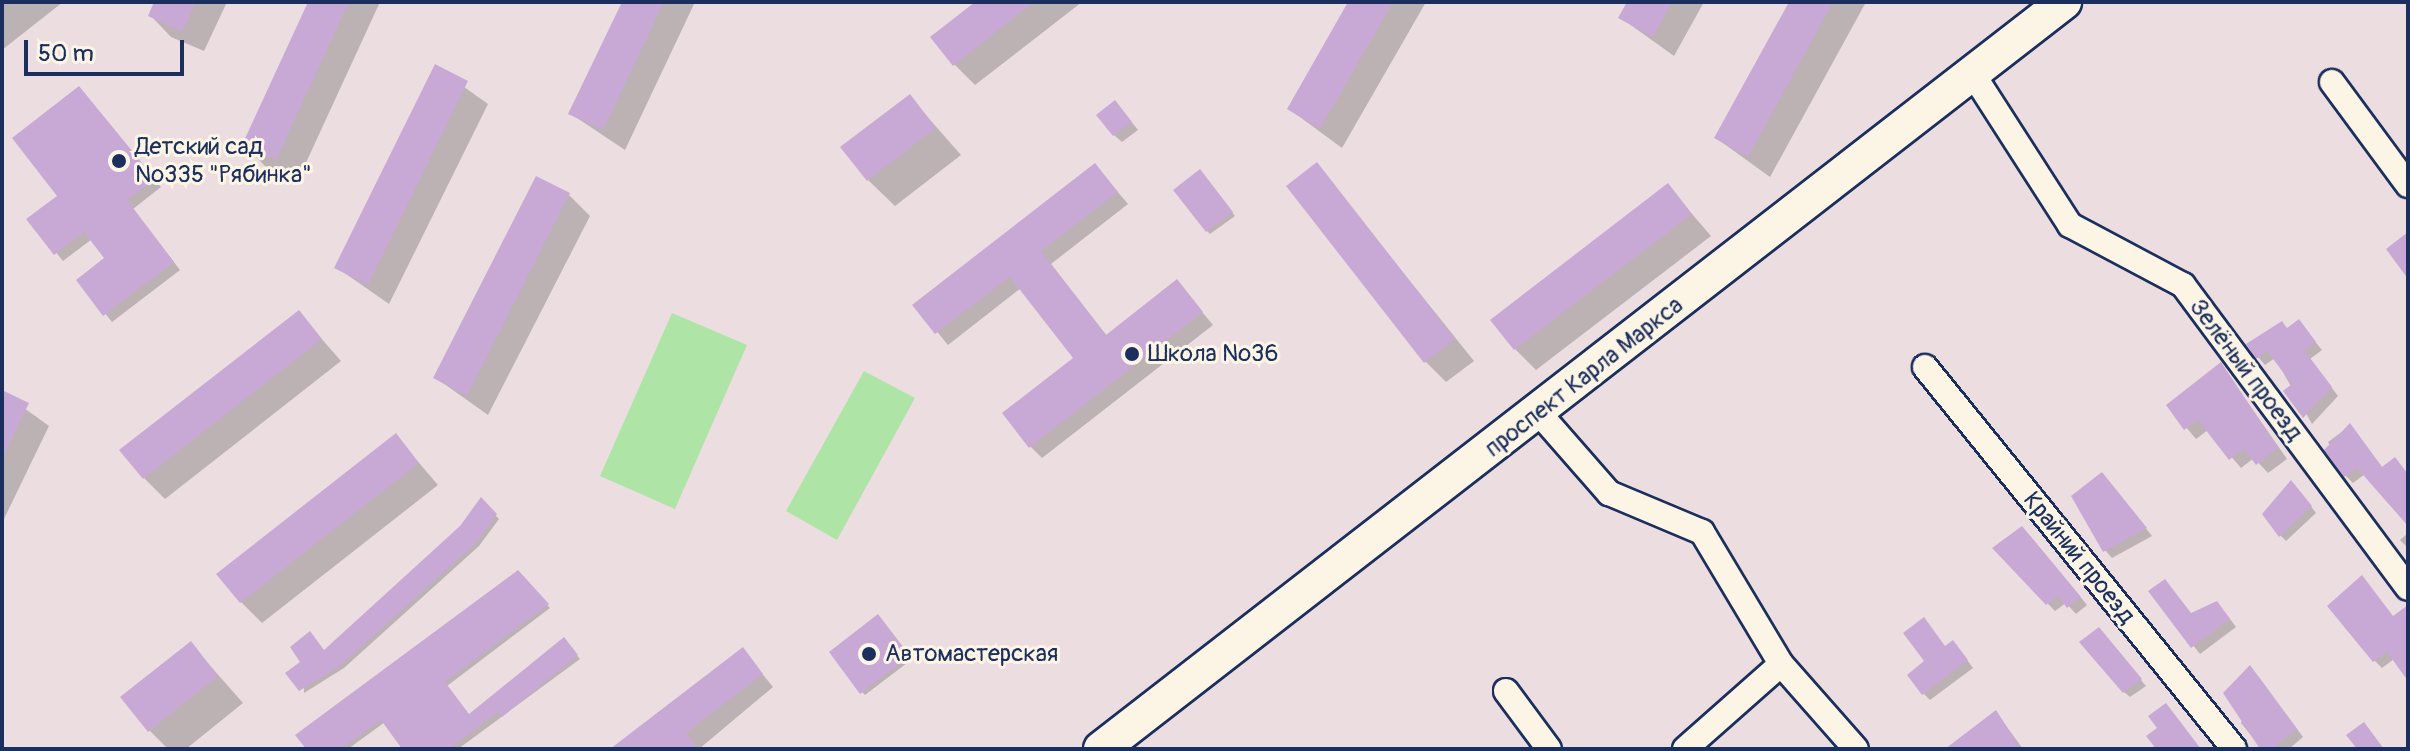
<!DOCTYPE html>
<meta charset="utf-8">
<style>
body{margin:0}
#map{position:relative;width:2410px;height:751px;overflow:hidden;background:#ecdee0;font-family:Pangolin,sans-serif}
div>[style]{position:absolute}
.green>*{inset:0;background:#afe4a7}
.shadow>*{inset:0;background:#0003}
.building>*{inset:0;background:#c8a9d5}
.roads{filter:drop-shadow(2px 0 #1b2f5e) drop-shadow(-2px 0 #1b2f5e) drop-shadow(0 2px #1b2f5e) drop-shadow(0 -2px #1b2f5e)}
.street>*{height:24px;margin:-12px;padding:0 12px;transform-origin:12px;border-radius:12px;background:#fcf5e5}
.secondary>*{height:34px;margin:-17px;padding:0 17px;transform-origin:17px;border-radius:17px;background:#fcf5e5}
.dots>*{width:22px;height:22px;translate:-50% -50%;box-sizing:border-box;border:4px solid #fcf5e5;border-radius:50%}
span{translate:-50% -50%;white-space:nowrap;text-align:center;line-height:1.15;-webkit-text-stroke:6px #fcf5e5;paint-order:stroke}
.poi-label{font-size:24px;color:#1b2f5e}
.left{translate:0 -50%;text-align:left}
.street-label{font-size:24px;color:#1b2f5e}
.frame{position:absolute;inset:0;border:4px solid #1b2f5e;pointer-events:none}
.scale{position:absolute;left:24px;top:40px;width:160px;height:36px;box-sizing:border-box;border:4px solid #1b2f5e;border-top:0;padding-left:10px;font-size:24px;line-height:28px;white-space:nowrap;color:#1b2f5e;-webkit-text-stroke:6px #fcf5e5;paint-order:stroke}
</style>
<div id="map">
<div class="green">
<div style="clip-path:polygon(672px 313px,747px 345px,675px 509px,600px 476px)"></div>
<div style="clip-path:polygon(864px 371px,915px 398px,837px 540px,786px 511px)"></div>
</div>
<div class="shadow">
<div style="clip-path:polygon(2px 2px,63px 2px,2px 50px)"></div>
<div style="clip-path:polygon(157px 2px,227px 2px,204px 51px,171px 37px,150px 15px)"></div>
<div style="clip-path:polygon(310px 2px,380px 2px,298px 180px,265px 166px,244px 145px)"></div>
<div style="clip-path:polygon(624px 2px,695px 2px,625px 150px,571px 114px)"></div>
<div style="clip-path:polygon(978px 2px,1082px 2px,975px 85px,954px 64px)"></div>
<div style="clip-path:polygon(1350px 2px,1426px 2px,1342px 148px,1289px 109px)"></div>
<div style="clip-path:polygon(1630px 2px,1704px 2px,1674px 56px,1621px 18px)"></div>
<div style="clip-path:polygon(1791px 2px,1866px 2px,1770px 177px,1716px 138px)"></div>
<div style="clip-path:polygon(436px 67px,488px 104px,389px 304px,336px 267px)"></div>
<div style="clip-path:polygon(86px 97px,161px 187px,133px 209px,180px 270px,112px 322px,78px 280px,107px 258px,92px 239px,63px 261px,29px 219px,59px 196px)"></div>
<div style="clip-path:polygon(910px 97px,961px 155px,895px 206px,868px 180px)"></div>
<div style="clip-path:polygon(1122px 110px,1138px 130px,1122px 142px,1114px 135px)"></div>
<div style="clip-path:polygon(1095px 165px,1128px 204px,1051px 264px,1107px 336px,1177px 282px,1213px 325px,1042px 458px,1030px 446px,1076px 358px,1021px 288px,948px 345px,915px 305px)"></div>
<div style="clip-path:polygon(1317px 165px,1474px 361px,1446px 382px,1425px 361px)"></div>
<div style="clip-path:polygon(1203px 175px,1235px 216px,1210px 234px,1207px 231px)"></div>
<div style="clip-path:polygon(1668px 186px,1711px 236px,1536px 370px,1515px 349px)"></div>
<div style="clip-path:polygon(569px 195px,590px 216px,488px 415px,436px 378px)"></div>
<div style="clip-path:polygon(298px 312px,341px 361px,165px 499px,144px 478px)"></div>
<div style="clip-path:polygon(2299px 322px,2322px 350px,2310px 359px,2338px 396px,2312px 424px,2275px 358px,2265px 365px,2258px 357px)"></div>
<div style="clip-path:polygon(2221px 364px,2287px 459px,2268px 473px,2254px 458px,2241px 468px,2208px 430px,2196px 439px,2168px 406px)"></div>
<div style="clip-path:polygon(2px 392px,49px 426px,2px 523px)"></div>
<div style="clip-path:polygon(2350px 426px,2383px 468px,2408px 475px,2408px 523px,2365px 474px,2353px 483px,2346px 476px,2328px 442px)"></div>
<div style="clip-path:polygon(396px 436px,438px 485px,262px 623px,241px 602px)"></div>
<div style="clip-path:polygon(2110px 483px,2152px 536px,2112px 558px,2105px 550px)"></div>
<div style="clip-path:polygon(2297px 488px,2316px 513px,2286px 541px,2280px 535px)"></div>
<div style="clip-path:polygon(481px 500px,499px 519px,479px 546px,344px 668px,304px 693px,303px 662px,324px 652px,462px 528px)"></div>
<div style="clip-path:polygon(2408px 533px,2408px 548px,2400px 540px)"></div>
<div style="clip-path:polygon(2030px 536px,2087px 605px,2076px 614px,2066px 603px,2055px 611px,1995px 549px)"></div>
<div style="clip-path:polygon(518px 572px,550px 608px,447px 686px,469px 717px,564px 640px,580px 659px,458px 749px,405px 749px,385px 722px,348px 749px,308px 749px)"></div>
<div style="clip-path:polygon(2165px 581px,2192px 615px,2224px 611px,2236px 627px,2200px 654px,2151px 592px)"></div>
<div style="clip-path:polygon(2408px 612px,2408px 678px,2394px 659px,2382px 668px,2374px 660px,2394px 618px)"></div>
<div style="clip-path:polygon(881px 620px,911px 660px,865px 695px,862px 692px)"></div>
<div style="clip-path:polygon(2104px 636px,2146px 686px,2130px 697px,2124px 692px)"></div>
<div style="clip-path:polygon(191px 644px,243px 703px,186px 749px,168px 749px,149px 730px)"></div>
<div style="clip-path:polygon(1946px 648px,1959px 649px,1973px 668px,1930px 700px,1923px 693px)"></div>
<div style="clip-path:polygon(743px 650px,773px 687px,699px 749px,613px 749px)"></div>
<div style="clip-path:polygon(2258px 676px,2303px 737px,2289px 749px,2262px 749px,2241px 723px)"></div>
<div style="clip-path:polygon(1996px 712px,2023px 749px,1951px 749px)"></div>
</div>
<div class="building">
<div style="clip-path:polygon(154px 2px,196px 2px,182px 32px,148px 16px)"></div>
<div style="clip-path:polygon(308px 2px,349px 2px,276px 160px,242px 145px)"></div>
<div style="clip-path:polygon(622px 2px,664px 2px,603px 130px,568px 114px)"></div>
<div style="clip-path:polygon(975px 2px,1034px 2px,953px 66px,930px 37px)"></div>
<div style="clip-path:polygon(1348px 2px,1393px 2px,1320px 129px,1287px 109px)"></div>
<div style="clip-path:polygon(1627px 2px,1672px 2px,1653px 37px,1618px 18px)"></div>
<div style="clip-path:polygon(1789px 2px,1833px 2px,1748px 157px,1714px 138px)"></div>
<div style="clip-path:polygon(435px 64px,468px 81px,368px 285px,334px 268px)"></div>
<div style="clip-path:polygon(79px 86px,155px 179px,127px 200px,174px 262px,103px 316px,76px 280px,104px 258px,84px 232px,54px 255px,26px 219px,57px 196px,12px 138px)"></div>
<div style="clip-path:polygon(910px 94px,936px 128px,867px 181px,840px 147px)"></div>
<div style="clip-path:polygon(1115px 100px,1132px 122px,1113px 136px,1096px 115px)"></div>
<div style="clip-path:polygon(1317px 162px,1455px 339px,1424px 363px,1286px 186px)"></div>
<div style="clip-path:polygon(1095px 163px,1118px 192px,1041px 251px,1106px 335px,1177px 279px,1203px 312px,1029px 448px,1002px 413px,1073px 358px,1010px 277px,935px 334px,912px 305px)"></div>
<div style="clip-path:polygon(1200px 169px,1233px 212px,1206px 232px,1173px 190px)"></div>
<div style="clip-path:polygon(536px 176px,570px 193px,467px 396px,433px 378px)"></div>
<div style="clip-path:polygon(1668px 183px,1692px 214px,1514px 350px,1490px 320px)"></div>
<div style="clip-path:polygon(2408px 232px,2408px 279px,2386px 249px)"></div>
<div style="clip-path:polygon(299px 310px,322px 339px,143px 479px,119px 450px)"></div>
<div style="clip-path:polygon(2299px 319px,2316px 342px,2304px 350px,2332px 387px,2303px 418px,2283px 391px,2292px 384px,2267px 351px,2256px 359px,2246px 344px,2282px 321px,2287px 328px)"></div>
<div style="clip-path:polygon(2221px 362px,2278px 448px,2256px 465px,2244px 449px,2229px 460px,2198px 420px,2184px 430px,2166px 405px)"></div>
<div style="clip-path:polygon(2px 390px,29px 403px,2px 459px)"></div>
<div style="clip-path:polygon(2350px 423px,2382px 467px,2395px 457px,2408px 474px,2408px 526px,2357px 468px,2344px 477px,2324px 450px)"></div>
<div style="clip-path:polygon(396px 433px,419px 463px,240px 603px,216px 574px)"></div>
<div style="clip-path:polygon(2102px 472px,2147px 528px,2103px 552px,2071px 496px)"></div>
<div style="clip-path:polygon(2291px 480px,2312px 506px,2279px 537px,2262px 514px)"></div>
<div style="clip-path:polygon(481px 497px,497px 514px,476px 543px,341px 665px,299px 691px,285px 673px,300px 662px,290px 647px,310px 631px,324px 650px,460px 526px)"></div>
<div style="clip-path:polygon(2022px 526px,2081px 597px,2067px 608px,2058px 596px,2046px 605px,1992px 548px)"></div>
<div style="clip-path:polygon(518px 570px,549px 604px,445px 682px,469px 714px,564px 637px,578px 655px,502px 717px,498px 712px,449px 749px,402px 749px,381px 720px,341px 749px,306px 749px,295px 735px)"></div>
<div style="clip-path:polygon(2362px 575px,2393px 616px,2408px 605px,2408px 681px,2387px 652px,2373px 662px,2327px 606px)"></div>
<div style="clip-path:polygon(2165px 579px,2191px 613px,2217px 601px,2230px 619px,2191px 648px,2148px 591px)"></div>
<div style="clip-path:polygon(878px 614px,910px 656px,860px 694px,829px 652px)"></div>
<div style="clip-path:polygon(1924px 617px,1945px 646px,1953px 640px,1968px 660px,1922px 695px,1907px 675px,1924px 661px,1903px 633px)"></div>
<div style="clip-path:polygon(2099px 627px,2142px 679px,2123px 693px,2079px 642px)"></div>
<div style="clip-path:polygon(191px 641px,218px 676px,148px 732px,120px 697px)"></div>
<div style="clip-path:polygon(743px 647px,763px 674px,686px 733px,698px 749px,610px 749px)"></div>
<div style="clip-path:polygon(2250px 665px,2297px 729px,2272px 749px,2260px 749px,2223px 693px)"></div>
<div style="clip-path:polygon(2166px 703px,2201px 749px,2156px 749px,2146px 736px,2157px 728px,2148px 716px)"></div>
<div style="clip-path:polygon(1996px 710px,2021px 749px,1945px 749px)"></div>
<div style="clip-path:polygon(2364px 722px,2384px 749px,2357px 749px,2346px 735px)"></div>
</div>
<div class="roads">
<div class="street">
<div style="left:1971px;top:71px;width:183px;rotate:57.3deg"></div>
<div style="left:2070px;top:225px;width:128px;rotate:28deg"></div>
<div style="left:2183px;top:285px;width:377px;rotate:53.4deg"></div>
<div style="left:2332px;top:82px;width:128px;rotate:53.6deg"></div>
<div style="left:1925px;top:367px;width:491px;rotate:51deg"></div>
<div style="left:1538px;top:412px;width:108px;rotate:48.8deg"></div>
<div style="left:1609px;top:493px;width:101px;rotate:22.8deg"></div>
<div style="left:1702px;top:532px;width:154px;rotate:59.1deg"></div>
<div style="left:1781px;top:664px;width:113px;rotate:48.6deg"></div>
<div style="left:1506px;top:691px;width:72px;rotate:53.4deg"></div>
<div style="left:1685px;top:749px;width:128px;rotate:-41.5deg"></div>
</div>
<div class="secondary">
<div style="left:1101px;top:749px;width:1219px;rotate:-37.8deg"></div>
</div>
</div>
<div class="dots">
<div style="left:119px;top:161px;background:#1b2f5e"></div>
<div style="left:1132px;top:354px;background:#1b2f5e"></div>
<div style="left:869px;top:654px;background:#1b2f5e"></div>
</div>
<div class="poi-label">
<span class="left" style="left:135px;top:161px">Детский сад<br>№335 "Рябинка"</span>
<span class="left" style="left:1148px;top:354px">Школа №36</span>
<span class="left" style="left:885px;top:654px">Автомастерская</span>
</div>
<div class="street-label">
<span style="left:2246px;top:370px;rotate:53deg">Зелёный проезд</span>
<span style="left:1584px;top:377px;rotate:-38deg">проспект Карла Маркса</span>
<span style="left:2079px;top:558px;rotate:51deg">Крайний проезд</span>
</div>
<div class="frame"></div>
<div class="scale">50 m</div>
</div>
